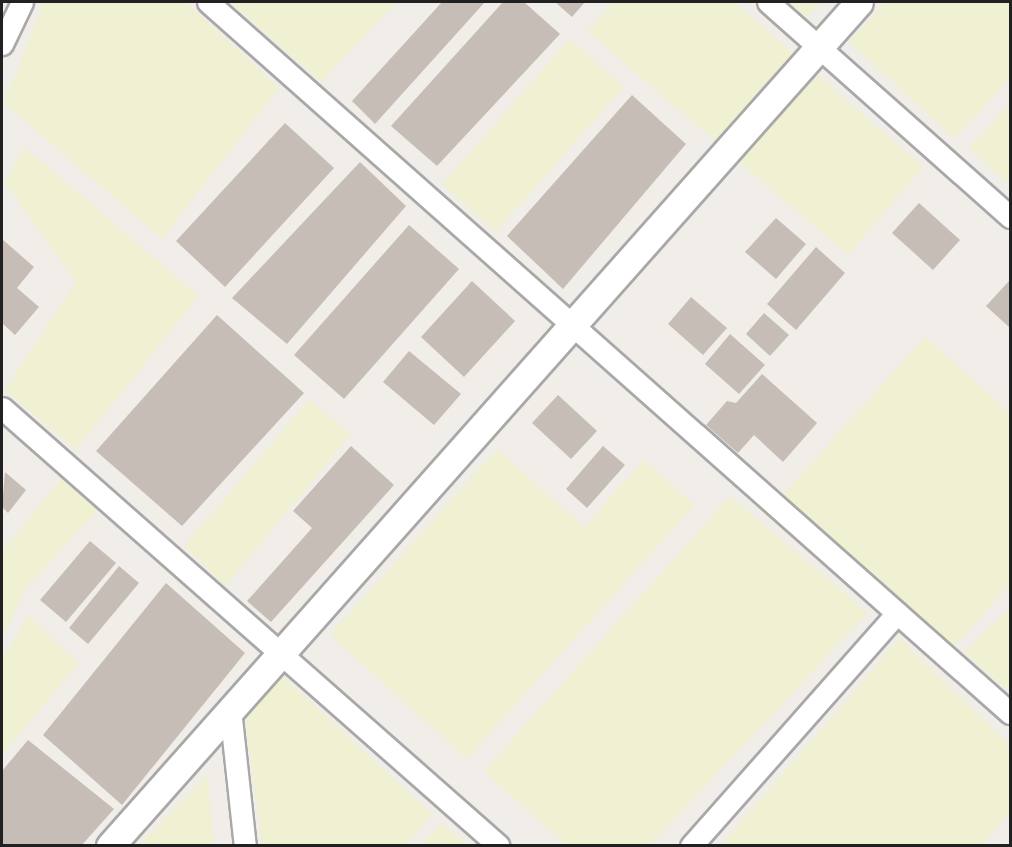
<!DOCTYPE html>
<style>
body{margin:0}
#map{position:relative;width:1012px;height:847px;overflow:hidden;background:#f1ede8;font-family:Commissioner,sans-serif}
div>[style]{position:absolute}
.farmland>*{inset:0;background:#f0f0d3}
.building>*{inset:0;background:#c7bdb7}
.roads{filter:drop-shadow(2px 0 #a8a8a8) drop-shadow(-2px 0 #a8a8a8) drop-shadow(0 2px #a8a8a8) drop-shadow(0 -2px #a8a8a8)}
.minor>*{height:21px;margin:-10.5px;padding:0 10.5px;transform-origin:10.5px;border-radius:10.5px;background:#fff}
.tertiary>*{height:27px;margin:-13.5px;padding:0 13.5px;transform-origin:13.5px;border-radius:13.5px;background:#fff}
span{translate:-50% -50%;white-space:nowrap;text-align:center;line-height:1.15;-webkit-text-stroke:4.5px #fff;paint-order:stroke}
.frame{position:absolute;inset:0;border:3px solid #212121;pointer-events:none}
</style>
<div id="map">
<div class="farmland">
<div style="clip-path:polygon(44px 2px,186px 2px,279px 88px,162px 239px,4px 103px)"></div>
<div style="clip-path:polygon(230px 2px,397px 2px,321px 82px)"></div>
<div style="clip-path:polygon(614px 2px,734px 2px,923px 167px,848px 255px,587px 31px)"></div>
<div style="clip-path:polygon(788px 2px,822px 2px,807px 18px)"></div>
<div style="clip-path:polygon(886px 2px,1010px 2px,1010px 78px,955px 139px,849px 42px)"></div>
<div style="clip-path:polygon(570px 39px,624px 87px,496px 232px,442px 184px)"></div>
<div style="clip-path:polygon(1010px 103px,1010px 185px,969px 148px)"></div>
<div style="clip-path:polygon(24px 146px,199px 296px,76px 450px,5px 390px,76px 282px,5px 183px)"></div>
<div style="clip-path:polygon(925px 337px,1010px 413px,1010px 584px,954px 647px,782px 496px)"></div>
<div style="clip-path:polygon(309px 400px,351px 434px,226px 586px,184px 546px)"></div>
<div style="clip-path:polygon(497px 449px,584px 527px,644px 460px,695px 505px,467px 759px,330px 635px)"></div>
<div style="clip-path:polygon(70px 468px,107px 500px,27px 587px,2px 638px,2px 551px)"></div>
<div style="clip-path:polygon(730px 496px,868px 613px,650px 845px,566px 845px,484px 771px)"></div>
<div style="clip-path:polygon(1010px 608px,1010px 692px,964px 652px)"></div>
<div style="clip-path:polygon(28px 615px,79px 663px,2px 755px,2px 661px)"></div>
<div style="clip-path:polygon(900px 638px,1010px 746px,1010px 813px,982px 845px,721px 845px)"></div>
<div style="clip-path:polygon(280px 674px,432px 814px,405px 845px,262px 845px,245px 716px)"></div>
<div style="clip-path:polygon(208px 774px,214px 845px,139px 845px)"></div>
<div style="clip-path:polygon(442px 823px,468px 845px,422px 845px)"></div>
</div>
<div class="building">
<div style="clip-path:polygon(442px 2px,485px 2px,375px 124px,352px 101px)"></div>
<div style="clip-path:polygon(503px 2px,524px 2px,560px 34px,437px 166px,391px 126px)"></div>
<div style="clip-path:polygon(555px 2px,585px 2px,572px 17px)"></div>
<div style="clip-path:polygon(632px 95px,686px 144px,563px 289px,507px 236px)"></div>
<div style="clip-path:polygon(285px 123px,334px 168px,225px 287px,176px 241px)"></div>
<div style="clip-path:polygon(360px 162px,406px 206px,287px 344px,232px 298px)"></div>
<div style="clip-path:polygon(919px 203px,960px 240px,933px 270px,892px 233px)"></div>
<div style="clip-path:polygon(776px 218px,806px 244px,776px 279px,745px 252px)"></div>
<div style="clip-path:polygon(409px 225px,459px 269px,344px 399px,294px 355px)"></div>
<div style="clip-path:polygon(2px 239px,34px 267px,17px 288px,39px 307px,15px 335px,2px 323px)"></div>
<div style="clip-path:polygon(816px 247px,845px 273px,796px 330px,767px 304px)"></div>
<div style="clip-path:polygon(1010px 280px,1010px 328px,986px 306px)"></div>
<div style="clip-path:polygon(472px 281px,515px 321px,464px 377px,421px 337px)"></div>
<div style="clip-path:polygon(691px 297px,727px 328px,703px 355px,668px 324px)"></div>
<div style="clip-path:polygon(764px 313px,789px 335px,770px 356px,746px 334px)"></div>
<div style="clip-path:polygon(217px 315px,304px 393px,182px 526px,96px 451px)"></div>
<div style="clip-path:polygon(730px 334px,765px 365px,739px 394px,705px 364px)"></div>
<div style="clip-path:polygon(409px 351px,461px 394px,434px 425px,383px 382px)"></div>
<div style="clip-path:polygon(762px 374px,817px 423px,783px 462px,754px 435px,738px 453px,706px 425px,727px 401px,736px 403px)"></div>
<div style="clip-path:polygon(558px 395px,597px 431px,571px 459px,532px 423px)"></div>
<div style="clip-path:polygon(351px 446px,394px 485px,271px 622px,247px 601px,312px 528px,293px 511px)"></div>
<div style="clip-path:polygon(603px 446px,625px 465px,587px 508px,566px 489px)"></div>
<div style="clip-path:polygon(5px 472px,26px 490px,8px 513px,2px 507px)"></div>
<div style="clip-path:polygon(90px 541px,116px 563px,66px 622px,40px 600px)"></div>
<div style="clip-path:polygon(119px 566px,139px 583px,88px 644px,69px 628px)"></div>
<div style="clip-path:polygon(166px 583px,245px 653px,122px 805px,43px 735px)"></div>
<div style="clip-path:polygon(28px 740px,114px 809px,81px 846px,2px 846px,2px 771px)"></div>
</div>
<div class="roads">
<div class="minor">
<div style="left:208px;top:2px;width:1072px;rotate:41.56deg"></div>
<div style="left:768px;top:2px;width:324px;rotate:41.6deg"></div>
<div style="left:2px;top:44px;width:47px;rotate:-64.5deg"></div>
<div style="left:2px;top:408px;width:662px;rotate:41.39deg"></div>
<div style="left:230px;top:709px;width:138px;rotate:83.8deg"></div>
<div style="left:691px;top:846px;width:311px;rotate:-48.5deg"></div>
</div>
<div class="tertiary">
<div style="left:110px;top:846px;width:1128px;rotate:-48.41deg"></div>
</div>
</div>
<div class="frame"></div>
</div>
